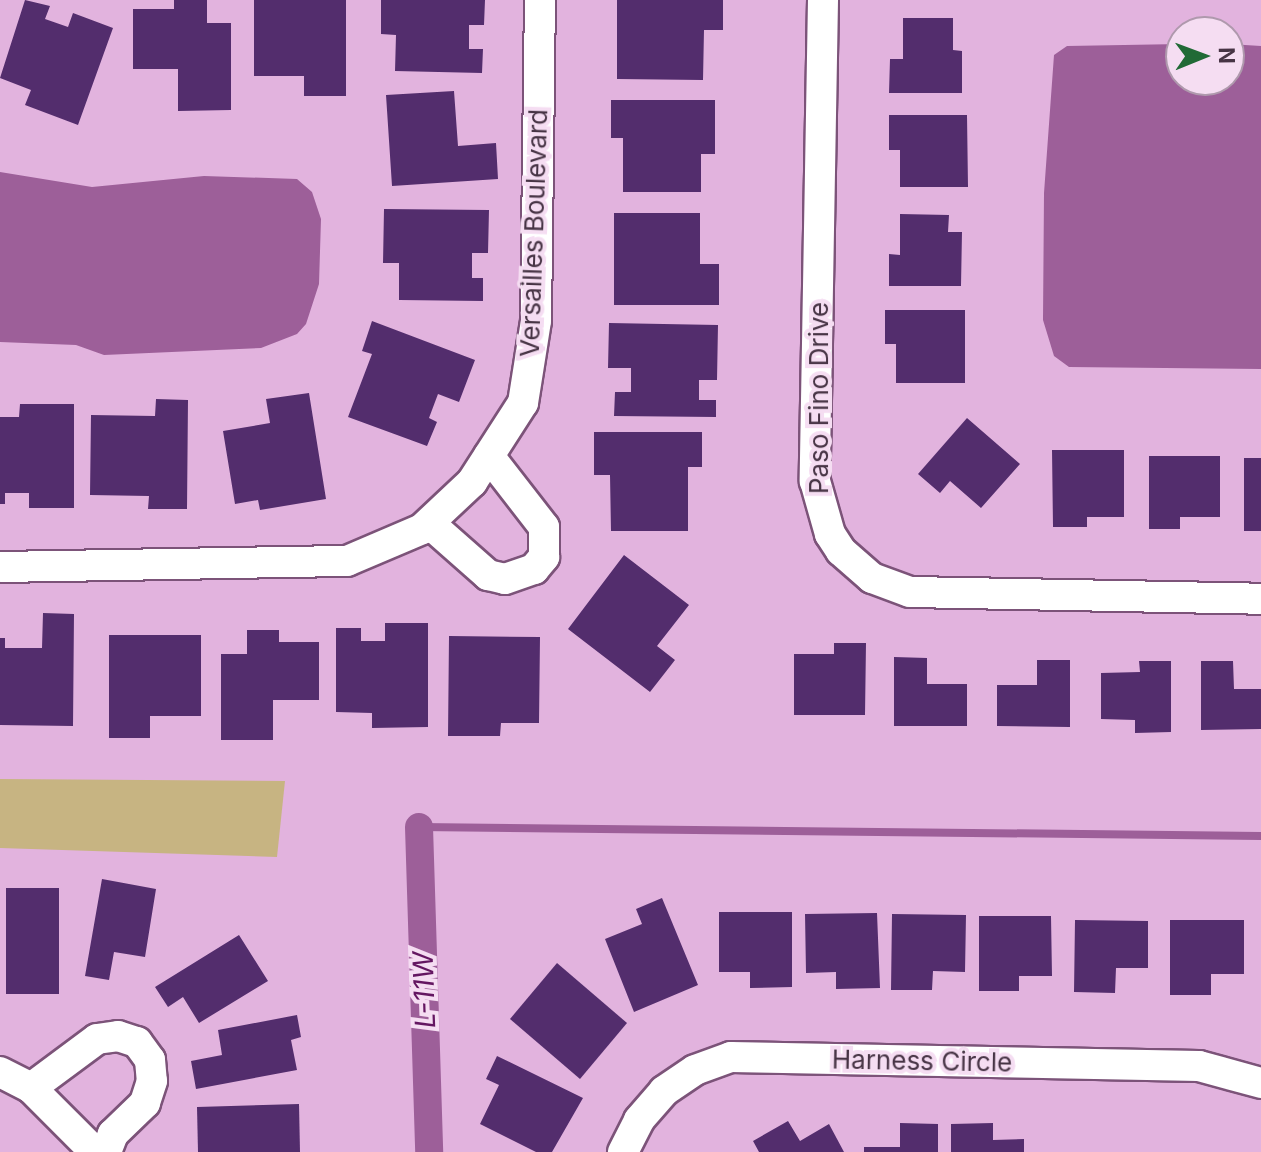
<!DOCTYPE html>
<style>
body{margin:0}
#map{position:relative;width:1261px;height:1152px;overflow:hidden;background:#e2b3de;font-family:Inter,sans-serif}
div>[style]{position:absolute}
.green>*{inset:0;background:#c7b482}
.water>*{inset:0;background:#9d5f99}
.stream>*{height:8px;margin:-4px;padding:0 4px;transform-origin:4px;border-radius:4px;background:#9d5f99}
.canal>*{height:28px;margin:-14px;padding:0 14px;transform-origin:14px;border-radius:14px;background:#9d5f99}
.building>*{inset:0;background:#532d6d}
.roads{filter:drop-shadow(2px 0 #7c5379) drop-shadow(-2px 0 #7c5379) drop-shadow(0 2px #7c5379) drop-shadow(0 -2px #7c5379)}
.minor>*{height:30px;margin:-15px;padding:0 15px;transform-origin:15px;border-radius:15px;background:#fff}
span{translate:-50% -50%;white-space:nowrap;text-align:center;line-height:1.15;-webkit-text-stroke:8px #f5ddf2;paint-order:stroke}
.street-label{font-size:26px;color:#473445}
.water-label{font-size:28px;color:#641661;font-style:italic}
.north{position:absolute;left:1165px;top:16px;width:80px;height:80px;box-sizing:border-box;background:#f5ddf2;border:2px solid #af99ad;border-radius:50%;rotate:89deg;font-size:22px;font-weight:700;line-height:32px;text-align:center;color:#473445}
.north::after{content:'';display:block;margin:auto;width:28px;height:36px;background:#216a36;clip-path:polygon(50% 0,100% 100%,50% 72%,0 100%)}
</style>
<div id="map">
<div class="green">
<div style="clip-path:polygon(0 779px,285px 781px,277px 857px,0 848px)"></div>
</div>
<div class="water">
<div style="clip-path:polygon(1181px 44px,1181px 80px,1229px 80px,1229px 44px,1261px 46px,1261px 369px,1069px 367px,1054px 356px,1043px 320px,1044px 193px,1054px 55px,1067px 46px)"></div>
<div style="clip-path:polygon(0 172px,92px 187px,204px 176px,297px 179px,312px 192px,321px 219px,319px 284px,306px 324px,297px 334px,261px 348px,104px 355px,76px 345px,0 342px)"></div>
</div>
<div class="stream">
<div style="left:419px;top:827px;width:842px;rotate:0.61deg"></div>
</div>
<div class="canal">
<div style="left:419px;top:827px;width:325px;rotate:88.2deg"></div>
</div>
<div class="building">
<div style="clip-path:polygon(25px 0,50px 6px,45px 19px,68px 27px,73px 13px,113px 28px,78px 125px,25px 105px,31px 90px,0 78px)"></div>
<div style="clip-path:polygon(174px 0,207px 0,207px 23px,231px 23px,231px 110px,178px 111px,178px 69px,133px 69px,133px 9px,174px 9px)"></div>
<div style="clip-path:polygon(254px 0,346px 0,346px 96px,304px 96px,304px 76px,254px 76px)"></div>
<div style="clip-path:polygon(381px 0,485px 0,484px 25px,469px 25px,469px 49px,483px 49px,482px 73px,395px 71px,396px 35px,381px 34px)"></div>
<div style="clip-path:polygon(617px 0,723px 0,723px 30px,704px 30px,703px 80px,617px 79px)"></div>
<div style="clip-path:polygon(903px 18px,953px 18px,953px 50px,962px 51px,962px 93px,889px 93px,890px 59px,903px 59px)"></div>
<div style="clip-path:polygon(454px 91px,458px 146px,496px 143px,498px 179px,392px 186px,386px 95px)"></div>
<div style="clip-path:polygon(611px 100px,715px 100px,715px 154px,701px 154px,701px 192px,623px 192px,623px 138px,611px 138px)"></div>
<div style="clip-path:polygon(889px 115px,967px 115px,968px 187px,900px 187px,900px 150px,889px 150px)"></div>
<div style="clip-path:polygon(384px 209px,489px 210px,488px 253px,472px 253px,472px 278px,483px 278px,483px 301px,399px 300px,399px 263px,383px 263px)"></div>
<div style="clip-path:polygon(614px 213px,700px 213px,700px 264px,719px 264px,719px 305px,614px 305px)"></div>
<div style="clip-path:polygon(900px 214px,949px 215px,948px 232px,962px 232px,961px 286px,889px 286px,889px 254px,900px 255px)"></div>
<div style="clip-path:polygon(885px 310px,965px 310px,965px 383px,896px 383px,896px 344px,885px 344px)"></div>
<div style="clip-path:polygon(372px 321px,475px 360px,459px 402px,438px 394px,429px 418px,437px 422px,427px 446px,348px 417px,372px 354px,362px 351px)"></div>
<div style="clip-path:polygon(609px 323px,718px 325px,717px 380px,699px 380px,699px 400px,716px 400px,716px 417px,614px 416px,615px 392px,631px 392px,631px 368px,608px 368px)"></div>
<div style="clip-path:polygon(309px 393px,326px 499px,260px 510px,258px 500px,235px 504px,223px 431px,270px 423px,266px 399px)"></div>
<div style="clip-path:polygon(156px 399px,188px 400px,187px 509px,148px 509px,149px 496px,90px 495px,91px 415px,155px 416px)"></div>
<div style="clip-path:polygon(20px 404px,74px 404px,74px 508px,29px 508px,29px 493px,5px 493px,5px 504px,0 504px,0 417px,19px 417px)"></div>
<div style="clip-path:polygon(967px 418px,1020px 464px,981px 508px,950px 481px,940px 493px,918px 474px)"></div>
<div style="clip-path:polygon(594px 432px,702px 432px,702px 467px,688px 467px,688px 531px,611px 531px,610px 475px,594px 475px)"></div>
<div style="clip-path:polygon(1052px 450px,1124px 450px,1124px 517px,1087px 517px,1087px 527px,1053px 527px)"></div>
<div style="clip-path:polygon(1149px 456px,1220px 456px,1220px 517px,1180px 517px,1180px 529px,1149px 529px)"></div>
<div style="clip-path:polygon(1244px 458px,1261px 458px,1261px 531px,1244px 531px)"></div>
<div style="clip-path:polygon(624px 555px,689px 605px,657px 646px,675px 660px,650px 692px,568px 629px)"></div>
<div style="clip-path:polygon(43px 613px,74px 614px,73px 726px,0 725px,0 638px,5px 638px,5px 648px,42px 648px)"></div>
<div style="clip-path:polygon(385px 623px,428px 623px,428px 727px,372px 728px,372px 713px,336px 712px,336px 628px,361px 628px,361px 641px,385px 641px)"></div>
<div style="clip-path:polygon(247px 630px,279px 630px,279px 642px,319px 642px,319px 700px,273px 700px,273px 740px,221px 740px,221px 654px,247px 654px)"></div>
<div style="clip-path:polygon(109px 635px,201px 635px,201px 716px,150px 716px,150px 738px,109px 738px)"></div>
<div style="clip-path:polygon(449px 636px,540px 637px,539px 723px,501px 723px,500px 736px,448px 736px)"></div>
<div style="clip-path:polygon(834px 643px,866px 643px,865px 715px,794px 715px,794px 654px,834px 654px)"></div>
<div style="clip-path:polygon(894px 657px,927px 658px,927px 684px,967px 684px,967px 726px,894px 726px)"></div>
<div style="clip-path:polygon(1037px 660px,1070px 660px,1070px 727px,997px 726px,997px 685px,1037px 685px)"></div>
<div style="clip-path:polygon(1139px 661px,1171px 661px,1171px 732px,1135px 733px,1135px 720px,1101px 719px,1101px 673px,1140px 672px)"></div>
<div style="clip-path:polygon(1201px 661px,1233px 661px,1234px 689px,1261px 689px,1261px 729px,1201px 730px)"></div>
<div style="clip-path:polygon(102px 879px,156px 889px,145px 957px,114px 952px,109px 980px,85px 976px)"></div>
<div style="clip-path:polygon(6px 888px,59px 888px,59px 994px,6px 994px)"></div>
<div style="clip-path:polygon(662px 898px,698px 985px,634px 1012px,605px 939px,642px 924px,636px 909px)"></div>
<div style="clip-path:polygon(719px 912px,792px 912px,792px 987px,750px 988px,750px 972px,719px 972px)"></div>
<div style="clip-path:polygon(877px 913px,880px 988px,836px 989px,836px 972px,806px 973px,805px 914px)"></div>
<div style="clip-path:polygon(892px 914px,966px 915px,965px 972px,933px 971px,932px 990px,891px 990px)"></div>
<div style="clip-path:polygon(979px 916px,1051px 916px,1052px 976px,1019px 976px,1019px 991px,979px 991px)"></div>
<div style="clip-path:polygon(1075px 920px,1148px 921px,1148px 968px,1116px 968px,1115px 993px,1074px 992px)"></div>
<div style="clip-path:polygon(1170px 920px,1244px 920px,1244px 974px,1211px 974px,1211px 995px,1170px 995px)"></div>
<div style="clip-path:polygon(239px 935px,268px 981px,199px 1023px,183px 997px,168px 1007px,155px 987px)"></div>
<div style="clip-path:polygon(557px 963px,627px 1023px,580px 1079px,510px 1019px)"></div>
<div style="clip-path:polygon(297px 1015px,301px 1037px,291px 1040px,297px 1070px,196px 1089px,191px 1061px,222px 1055px,218px 1030px)"></div>
<div style="clip-path:polygon(497px 1056px,583px 1098px,552px 1152px,536px 1152px,480px 1124px,499px 1085px,486px 1079px)"></div>
<div style="clip-path:polygon(299px 1104px,300px 1152px,198px 1152px,197px 1107px)"></div>
<div style="clip-path:polygon(788px 1121px,800px 1141px,829px 1124px,844px 1152px,759px 1152px,753px 1141px)"></div>
<div style="clip-path:polygon(900px 1123px,938px 1124px,938px 1152px,864px 1152px,864px 1147px,900px 1147px)"></div>
<div style="clip-path:polygon(993px 1123px,993px 1140px,1024px 1139px,1024px 1152px,951px 1152px,951px 1124px)"></div>
</div>
<div class="roads">
<div class="minor">
<div style="left:823px;top:0;width:481px;rotate:91deg"></div>
<div style="left:815px;top:481px;width:55px;rotate:74.2deg"></div>
<div style="left:830px;top:534px;width:20px;rotate:57deg"></div>
<div style="left:841px;top:551px;width:41px;rotate:41.1deg"></div>
<div style="left:872px;top:578px;width:40px;rotate:20.2deg"></div>
<div style="left:910px;top:592px;width:351px;rotate:1.1deg"></div>
<div style="left:429px;top:523px;width:79px;rotate:41.4deg"></div>
<div style="left:488px;top:575px;width:17px;rotate:13deg"></div>
<div style="left:505px;top:579px;width:31px;rotate:-19deg"></div>
<div style="left:534px;top:569px;width:16px;rotate:-50deg"></div>
<div style="left:544px;top:557px;width:30px;rotate:-90deg"></div>
<div style="left:544px;top:527px;width:90px;rotate:-127.8deg"></div>
<div style="left:0;top:567px;width:347px;rotate:-1deg"></div>
<div style="left:347px;top:561px;width:82px;rotate:-23.1deg"></div>
<div style="left:422px;top:529px;width:69px;rotate:-43.2deg"></div>
<div style="left:472px;top:482px;width:94px;rotate:-57.2deg"></div>
<div style="left:523px;top:403px;width:83px;rotate:-81deg"></div>
<div style="left:536px;top:321px;width:321px;rotate:-89.3deg"></div>
<div style="left:0;top:1072px;width:35px;rotate:27deg"></div>
<div style="left:31px;top:1088px;width:91px;rotate:45deg"></div>
<div style="left:31px;top:1088px;width:82px;rotate:-36.6deg"></div>
<div style="left:97px;top:1039px;width:21px;rotate:-8deg"></div>
<div style="left:118px;top:1036px;width:20px;rotate:18deg"></div>
<div style="left:137px;top:1042px;width:22px;rotate:54deg"></div>
<div style="left:150px;top:1060px;width:21px;rotate:85deg"></div>
<div style="left:152px;top:1081px;width:23px;rotate:108deg"></div>
<div style="left:145px;top:1103px;width:45px;rotate:135.9deg"></div>
<div style="left:113px;top:1134px;width:19px;rotate:111deg"></div>
<div style="left:623px;top:1152px;width:36px;rotate:-63deg"></div>
<div style="left:639px;top:1120px;width:38px;rotate:-49deg"></div>
<div style="left:664px;top:1091px;width:37px;rotate:-34deg"></div>
<div style="left:695px;top:1070px;width:38px;rotate:-20deg"></div>
<div style="left:731px;top:1057px;width:468px;rotate:1.1deg"></div>
<div style="left:1199px;top:1066px;width:64px;rotate:15.3deg"></div>
</div>
</div>
<div class="street-label">
<span style="left:534px;top:233px;rotate:-88deg">Versailles Boulevard</span>
<span style="left:819px;top:398px;rotate:-90deg">Paso Fino Drive</span>
<span style="left:922px;top:1061px;rotate:1deg">Harness Circle</span>
</div>
<div class="water-label">
<span style="left:424px;top:990px;rotate:-92deg">L-11W</span>
</div>
<div class="north">N</div>
</div>
